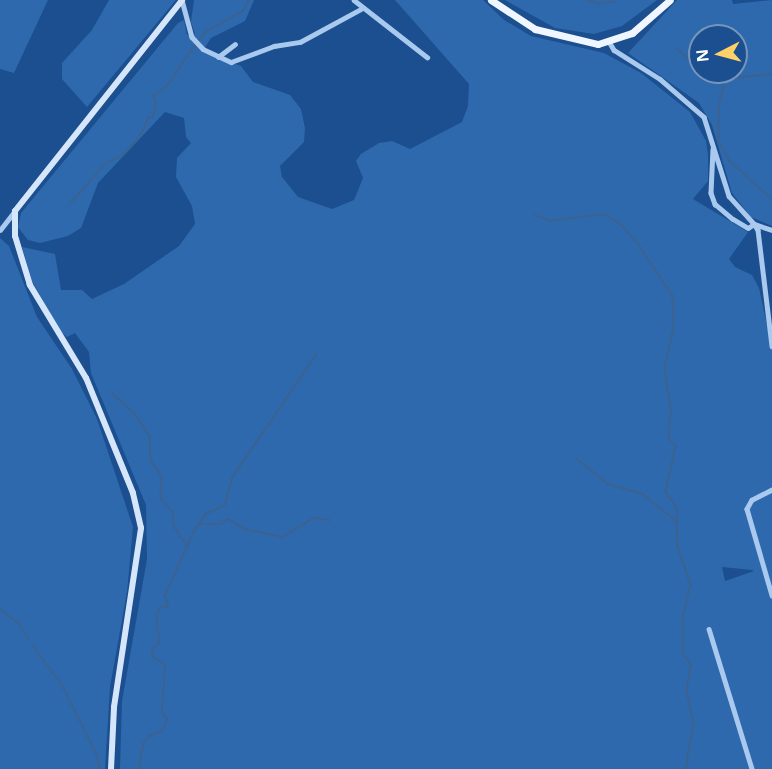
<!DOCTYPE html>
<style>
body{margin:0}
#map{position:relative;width:772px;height:769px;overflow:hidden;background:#1b4f8f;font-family:"Open Sans",sans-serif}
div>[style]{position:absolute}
.green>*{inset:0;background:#2e69ad}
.stream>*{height:1.5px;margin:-0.75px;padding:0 0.75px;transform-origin:0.75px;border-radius:0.75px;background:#3c6290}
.street>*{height:4.5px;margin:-2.25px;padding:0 2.25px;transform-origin:2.25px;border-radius:2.25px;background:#a9c9ee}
.secondary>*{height:6px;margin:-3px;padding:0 3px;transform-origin:3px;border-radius:3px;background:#d6e6fa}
.primary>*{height:7px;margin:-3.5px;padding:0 3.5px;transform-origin:3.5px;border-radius:3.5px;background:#f0f6ff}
span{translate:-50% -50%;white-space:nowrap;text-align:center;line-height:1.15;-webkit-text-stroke:6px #1b4f8f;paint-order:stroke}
.north{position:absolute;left:688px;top:24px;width:60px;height:60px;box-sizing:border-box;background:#1b4f8f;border:2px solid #7695bc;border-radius:50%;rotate:264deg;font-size:16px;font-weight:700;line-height:24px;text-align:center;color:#fff}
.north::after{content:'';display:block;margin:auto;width:21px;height:27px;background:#ffd166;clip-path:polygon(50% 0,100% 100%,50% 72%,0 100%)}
</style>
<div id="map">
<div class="green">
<div style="clip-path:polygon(0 0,48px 0,14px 73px,0 69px)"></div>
<div style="clip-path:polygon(109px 0,176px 0,87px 107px,62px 79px,62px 63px,92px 30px)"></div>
<div style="clip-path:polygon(evenodd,194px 0,254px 0,245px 21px,211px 38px,202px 52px,241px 66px,253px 82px,290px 95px,301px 109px,305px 128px,304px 142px,280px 166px,282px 177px,298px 197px,332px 209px,354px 200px,363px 178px,356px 161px,361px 154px,379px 143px,392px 141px,410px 149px,462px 122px,468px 106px,469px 84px,395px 0,483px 0,504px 20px,531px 36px,604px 53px,641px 73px,690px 112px,706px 141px,708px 154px,708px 181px,693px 199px,748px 232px,729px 259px,735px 267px,752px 275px,759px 288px,772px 348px,772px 769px,120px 769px,122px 701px,147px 559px,146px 505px,91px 373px,89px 352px,75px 333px,67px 337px,61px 332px,32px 281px,22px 247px,55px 254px,61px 290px,82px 290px,92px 299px,124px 284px,179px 246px,195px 224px,192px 206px,176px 177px,177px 158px,191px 143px,186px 137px,184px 118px,165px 112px,98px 183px,81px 228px,68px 236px,40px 243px,28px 240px,18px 227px,21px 213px,178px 23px,184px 20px,187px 35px,195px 34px,191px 22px,194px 0,722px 567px,752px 570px,754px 571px,725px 581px,722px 567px)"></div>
<div style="clip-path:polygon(505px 0,657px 0,622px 26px,594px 34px,555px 28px)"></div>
<div style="clip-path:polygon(evenodd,677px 0,732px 0,733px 4px,772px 0,772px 226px,751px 217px,732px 193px,712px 125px,699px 103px,628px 53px,677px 0,700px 36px,736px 36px,736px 72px,700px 72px,700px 36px)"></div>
<div style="clip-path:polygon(0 238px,9px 246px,37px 317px,72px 369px,97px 419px,133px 527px,127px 592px,110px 687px,105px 769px,0 769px)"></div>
</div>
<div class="stream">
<div style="left:588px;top:0;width:10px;rotate:24deg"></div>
<div style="left:597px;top:4px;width:17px;rotate:-7deg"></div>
<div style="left:198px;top:41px;width:15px;rotate:-48deg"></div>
<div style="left:208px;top:30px;width:40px;rotate:-28deg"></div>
<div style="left:243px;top:11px;width:13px;rotate:-61deg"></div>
<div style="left:677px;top:49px;width:29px;rotate:38deg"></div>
<div style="left:707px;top:72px;width:27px;rotate:13deg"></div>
<div style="left:733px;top:78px;width:39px;rotate:-6deg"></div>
<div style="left:726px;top:77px;width:32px;rotate:103deg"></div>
<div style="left:719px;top:108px;width:34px;rotate:90deg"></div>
<div style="left:719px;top:142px;width:22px;rotate:60deg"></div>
<div style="left:730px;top:161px;width:55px;rotate:42.1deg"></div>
<div style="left:70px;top:204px;width:53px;rotate:-48.8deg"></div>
<div style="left:105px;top:164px;width:21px;rotate:-28deg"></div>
<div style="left:124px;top:154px;width:28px;rotate:-49deg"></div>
<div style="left:142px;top:133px;width:16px;rotate:-68deg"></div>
<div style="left:148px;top:118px;width:5px;rotate:-11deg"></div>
<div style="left:153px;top:117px;width:14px;rotate:-78deg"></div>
<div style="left:156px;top:103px;width:8px;rotate:-113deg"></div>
<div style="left:153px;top:96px;width:19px;rotate:-36deg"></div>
<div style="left:168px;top:85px;width:48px;rotate:-56deg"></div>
<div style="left:535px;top:215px;width:17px;rotate:21deg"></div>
<div style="left:551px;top:221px;width:53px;rotate:-7.5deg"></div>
<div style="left:604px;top:214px;width:21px;rotate:31deg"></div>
<div style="left:622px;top:225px;width:23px;rotate:49deg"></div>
<div style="left:637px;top:242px;width:65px;rotate:56.3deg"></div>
<div style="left:673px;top:296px;width:31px;rotate:88deg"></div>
<div style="left:674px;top:327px;width:42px;rotate:102.4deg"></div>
<div style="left:665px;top:368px;width:41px;rotate:81.7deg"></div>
<div style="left:671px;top:409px;width:30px;rotate:94deg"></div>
<div style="left:669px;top:439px;width:10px;rotate:45deg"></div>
<div style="left:676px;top:446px;width:47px;rotate:102.3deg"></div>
<div style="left:666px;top:492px;width:19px;rotate:55deg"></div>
<div style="left:677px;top:508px;width:39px;rotate:89deg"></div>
<div style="left:678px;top:547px;width:40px;rotate:71.1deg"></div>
<div style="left:691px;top:585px;width:34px;rotate:104deg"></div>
<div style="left:683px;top:618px;width:35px;rotate:90deg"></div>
<div style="left:683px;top:653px;width:14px;rotate:54deg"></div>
<div style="left:691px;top:664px;width:27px;rotate:98deg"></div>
<div style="left:687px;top:691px;width:34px;rotate:78deg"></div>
<div style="left:694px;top:724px;width:46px;rotate:100.1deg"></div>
<div style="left:112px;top:393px;width:31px;rotate:42deg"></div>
<div style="left:135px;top:414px;width:27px;rotate:56deg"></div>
<div style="left:150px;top:436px;width:24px;rotate:88deg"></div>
<div style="left:151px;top:460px;width:20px;rotate:57deg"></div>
<div style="left:162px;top:477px;width:21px;rotate:93deg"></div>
<div style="left:161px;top:498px;width:18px;rotate:49deg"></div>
<div style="left:173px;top:512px;width:14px;rotate:86deg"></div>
<div style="left:174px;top:526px;width:25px;rotate:56deg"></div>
<div style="left:576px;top:458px;width:41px;rotate:39.1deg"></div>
<div style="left:608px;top:484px;width:36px;rotate:16deg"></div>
<div style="left:643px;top:494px;width:44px;rotate:39.5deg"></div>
<div style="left:198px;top:524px;width:23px"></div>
<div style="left:221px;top:524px;width:9px;rotate:-32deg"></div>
<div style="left:229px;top:519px;width:19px;rotate:32deg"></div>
<div style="left:245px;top:529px;width:39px;rotate:12deg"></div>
<div style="left:283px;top:537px;width:36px;rotate:-32deg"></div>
<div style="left:314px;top:518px;width:16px;rotate:7deg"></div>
<div style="left:0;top:609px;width:25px;rotate:37deg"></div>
<div style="left:20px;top:624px;width:18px;rotate:61deg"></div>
<div style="left:33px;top:646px;width:46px;rotate:52.9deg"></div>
<div style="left:61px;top:683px;width:80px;rotate:63.4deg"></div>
<div style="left:97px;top:755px;width:14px;rotate:78deg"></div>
<div style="left:139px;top:769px;width:25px;rotate:-81deg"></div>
<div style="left:143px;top:744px;width:10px;rotate:-53deg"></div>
<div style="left:149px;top:736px;width:14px;rotate:-21deg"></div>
<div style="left:162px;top:731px;width:12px;rotate:-66deg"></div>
<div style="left:167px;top:720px;width:9px;rotate:-122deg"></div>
<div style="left:162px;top:712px;width:46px;rotate:-86.3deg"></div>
<div style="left:165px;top:666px;width:15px;rotate:-143deg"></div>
<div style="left:153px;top:657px;width:8px;rotate:-97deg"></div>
<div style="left:152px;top:649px;width:9px;rotate:-41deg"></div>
<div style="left:159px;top:643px;width:27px;rotate:-96deg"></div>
<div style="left:156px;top:616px;width:9px;rotate:-63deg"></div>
<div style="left:160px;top:608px;width:8px;rotate:-14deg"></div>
<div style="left:168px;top:606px;width:10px;rotate:-107deg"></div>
<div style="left:165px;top:596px;width:71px;rotate:-66deg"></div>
<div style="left:194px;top:531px;width:21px;rotate:-55deg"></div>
<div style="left:206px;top:514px;width:21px;rotate:-25deg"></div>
<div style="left:225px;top:505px;width:28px;rotate:-75deg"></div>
<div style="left:232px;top:478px;width:149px;rotate:-55.7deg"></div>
</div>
<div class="street">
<div style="left:182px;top:0;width:38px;rotate:75deg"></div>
<div style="left:192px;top:37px;width:16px;rotate:47deg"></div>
<div style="left:203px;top:49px;width:31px;rotate:25deg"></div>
<div style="left:231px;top:62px;width:46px;rotate:-20.4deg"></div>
<div style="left:274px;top:46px;width:26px;rotate:-9deg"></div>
<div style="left:300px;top:42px;width:69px;rotate:-28.4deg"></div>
<div style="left:354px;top:0;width:93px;rotate:38deg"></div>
<div style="left:610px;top:43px;width:8px;rotate:60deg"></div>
<div style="left:614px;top:50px;width:54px;rotate:32.2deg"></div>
<div style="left:660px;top:79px;width:58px;rotate:40.8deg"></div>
<div style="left:704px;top:117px;width:83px;rotate:72.4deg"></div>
<div style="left:729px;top:196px;width:38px;rotate:48deg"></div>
<div style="left:754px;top:224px;width:19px;rotate:18deg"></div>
<div style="left:218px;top:57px;width:21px;rotate:-37deg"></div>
<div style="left:713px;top:149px;width:44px;rotate:92.6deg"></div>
<div style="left:711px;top:193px;width:12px;rotate:70deg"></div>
<div style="left:715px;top:204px;width:23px;rotate:40deg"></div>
<div style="left:733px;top:219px;width:17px;rotate:31deg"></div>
<div style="left:748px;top:228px;width:7px;rotate:-34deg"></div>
<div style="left:754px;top:224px;width:7px;rotate:56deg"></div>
<div style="left:758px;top:230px;width:117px;rotate:83.1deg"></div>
<div style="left:0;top:230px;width:24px;rotate:-52deg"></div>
<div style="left:772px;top:490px;width:22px;rotate:153deg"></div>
<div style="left:752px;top:500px;width:10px;rotate:119deg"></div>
<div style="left:747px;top:509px;width:90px;rotate:73.8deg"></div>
<div style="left:709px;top:629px;width:146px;rotate:72.9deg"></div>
</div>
<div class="secondary">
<div style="left:111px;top:769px;width:62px;rotate:-87.2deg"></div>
<div style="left:114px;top:707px;width:181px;rotate:-81.4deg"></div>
<div style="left:141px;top:528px;width:36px;rotate:-103deg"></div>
<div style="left:133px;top:493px;width:124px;rotate:-112.2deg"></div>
<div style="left:86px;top:378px;width:109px;rotate:-121.1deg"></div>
<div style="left:30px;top:285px;width:51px;rotate:-107deg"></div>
<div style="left:15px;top:236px;width:25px;rotate:-90deg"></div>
<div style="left:15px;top:211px;width:269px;rotate:-51.6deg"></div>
</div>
<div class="primary">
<div style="left:491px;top:0;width:53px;rotate:33.4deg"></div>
<div style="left:535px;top:29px;width:65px;rotate:13.4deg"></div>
<div style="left:598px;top:44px;width:36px;rotate:-18deg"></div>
<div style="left:632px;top:33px;width:50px;rotate:-41deg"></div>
</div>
<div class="north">N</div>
</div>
